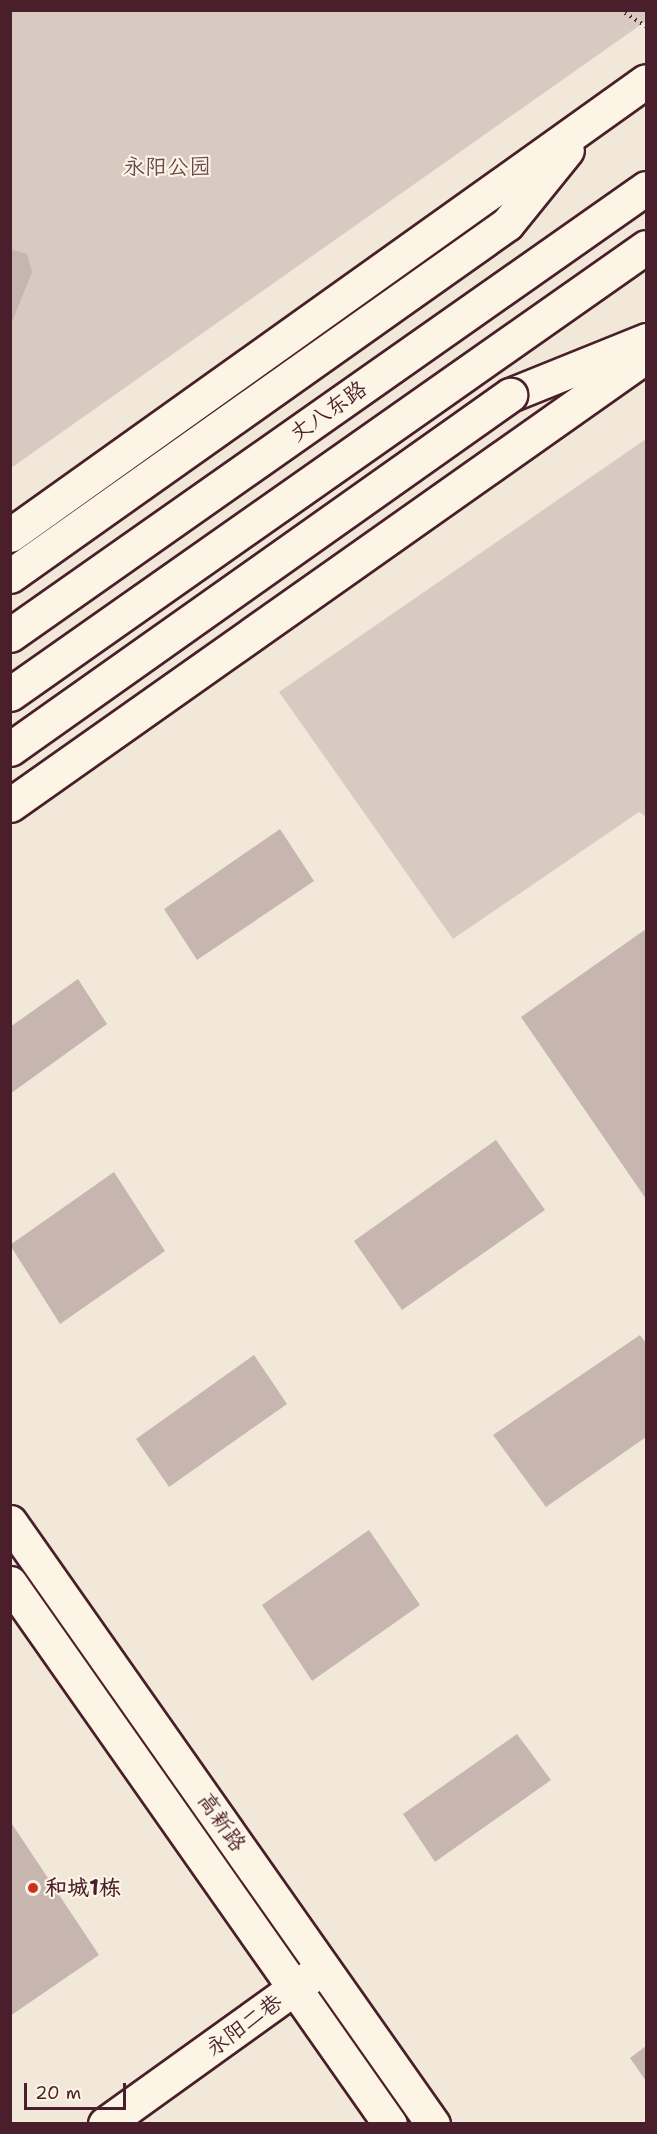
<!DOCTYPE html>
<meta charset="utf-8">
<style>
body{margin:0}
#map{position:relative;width:657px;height:2134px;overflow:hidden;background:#f1e8da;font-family:"Shantell Sans","LXGW WenKai TC",sans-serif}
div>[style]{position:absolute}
.green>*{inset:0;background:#d8cac0}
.building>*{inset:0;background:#c7b6af}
.path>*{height:4px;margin-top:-2px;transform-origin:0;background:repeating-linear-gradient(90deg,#4a1f2b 0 1.5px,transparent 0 6px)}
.roads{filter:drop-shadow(2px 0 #4a1f2b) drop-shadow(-2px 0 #4a1f2b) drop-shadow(0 2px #4a1f2b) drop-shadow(0 -2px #4a1f2b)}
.tertiary>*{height:33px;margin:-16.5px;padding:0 16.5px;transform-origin:16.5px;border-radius:16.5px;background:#fcf5e5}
.secondary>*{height:33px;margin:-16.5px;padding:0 16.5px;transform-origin:16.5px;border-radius:16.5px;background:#fcf5e5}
.primary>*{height:33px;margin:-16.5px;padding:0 16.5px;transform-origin:16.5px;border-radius:16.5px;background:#fcf5e5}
.bridges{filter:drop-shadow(2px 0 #4a1f2b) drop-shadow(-2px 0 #4a1f2b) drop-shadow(0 2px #4a1f2b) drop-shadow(0 -2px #4a1f2b)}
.primary-bridge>*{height:33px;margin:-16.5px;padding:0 16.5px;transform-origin:16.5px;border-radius:16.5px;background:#fcf5e5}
.dots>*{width:16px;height:16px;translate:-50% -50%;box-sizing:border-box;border:3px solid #fcf5e5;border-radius:50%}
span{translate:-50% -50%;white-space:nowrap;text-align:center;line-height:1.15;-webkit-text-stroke:4.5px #fcf5e5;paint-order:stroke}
.park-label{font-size:22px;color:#6e4a50}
.street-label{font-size:22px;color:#4a1f2b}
.poi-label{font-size:22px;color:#4a1f2b;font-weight:700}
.left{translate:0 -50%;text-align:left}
.frame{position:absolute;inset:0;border:12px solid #4a1f2b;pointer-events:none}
.scale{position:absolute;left:24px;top:2083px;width:102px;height:27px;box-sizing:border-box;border:3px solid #4a1f2b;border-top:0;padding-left:8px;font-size:18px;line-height:21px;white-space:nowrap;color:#4a1f2b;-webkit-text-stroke:4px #fcf5e5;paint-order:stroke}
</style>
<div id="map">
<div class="green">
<div style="clip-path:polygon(11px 11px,646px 11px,646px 21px,11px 468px)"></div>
<div style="clip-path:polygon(646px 439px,646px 817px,639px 812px,453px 939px,279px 692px)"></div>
</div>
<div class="building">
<div style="clip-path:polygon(10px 249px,27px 254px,32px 272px,10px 327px)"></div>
<div style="clip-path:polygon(280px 829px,314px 881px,197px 960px,164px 909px)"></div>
<div style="clip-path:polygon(646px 929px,646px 1199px,521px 1017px)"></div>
<div style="clip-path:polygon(78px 979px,107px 1024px,10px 1094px,10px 1027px)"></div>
<div style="clip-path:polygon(496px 1140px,545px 1210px,402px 1310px,354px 1241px)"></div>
<div style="clip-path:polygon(114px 1172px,165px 1251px,60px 1324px,10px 1245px)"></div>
<div style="clip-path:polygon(640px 1335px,646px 1343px,646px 1437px,546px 1507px,493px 1435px)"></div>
<div style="clip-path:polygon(254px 1355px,287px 1404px,169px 1487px,136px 1439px)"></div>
<div style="clip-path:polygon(369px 1530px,420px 1605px,312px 1681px,262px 1605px)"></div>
<div style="clip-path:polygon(517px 1734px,551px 1780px,435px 1862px,403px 1814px)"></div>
<div style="clip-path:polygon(10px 1821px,99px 1955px,10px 2016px)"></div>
<div style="clip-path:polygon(646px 2046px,646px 2081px,630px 2058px)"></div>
</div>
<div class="path">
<div style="left:625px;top:13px;width:25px;rotate:32deg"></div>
</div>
<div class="roads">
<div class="tertiary">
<div style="left:105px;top:2124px;width:262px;rotate:-35.7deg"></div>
</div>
<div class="secondary">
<div style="left:10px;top:1522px;width:736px;rotate:54.91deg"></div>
<div style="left:10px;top:1583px;width:661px;rotate:54.92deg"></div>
</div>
<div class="primary">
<div style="left:510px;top:395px;width:147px;rotate:-22deg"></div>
<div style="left:10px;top:535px;width:781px;rotate:-35.52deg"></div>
<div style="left:10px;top:576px;width:609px;rotate:-35.31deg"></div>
<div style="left:507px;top:224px;width:95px;rotate:-51deg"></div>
<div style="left:10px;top:805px;width:779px;rotate:-35.22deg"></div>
</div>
</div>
<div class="bridges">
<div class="primary-bridge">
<div style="left:10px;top:635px;width:777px;rotate:-35.1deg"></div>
<div style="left:10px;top:694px;width:777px;rotate:-35.1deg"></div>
<div style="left:10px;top:749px;width:613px;rotate:-35.3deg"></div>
</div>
</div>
<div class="dots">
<div style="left:33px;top:1888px;background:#c8321e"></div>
</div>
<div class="park-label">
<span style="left:167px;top:167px">永阳公园</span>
</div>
<div class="street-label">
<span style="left:328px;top:411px;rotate:-35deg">丈八东路</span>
<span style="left:222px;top:1822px;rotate:55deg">高新路</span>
<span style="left:244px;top:2025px;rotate:-36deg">永阳二巷</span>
</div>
<div class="poi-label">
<span class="left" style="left:45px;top:1888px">和城1栋</span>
</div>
<div class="frame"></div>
<div class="scale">20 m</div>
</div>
